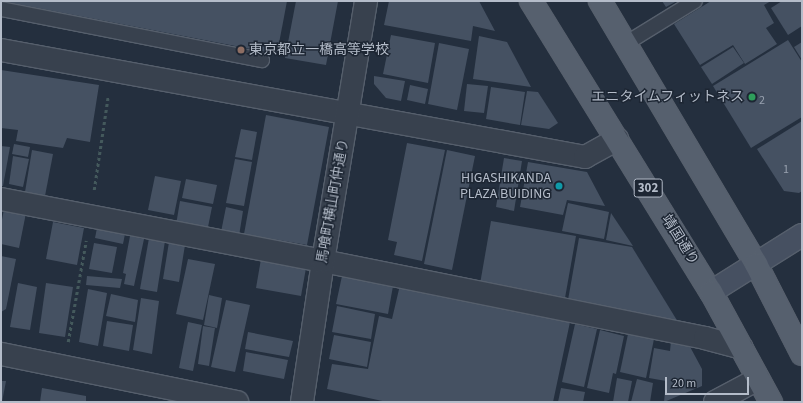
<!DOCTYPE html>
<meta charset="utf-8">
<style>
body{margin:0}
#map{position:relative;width:803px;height:403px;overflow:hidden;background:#242f3e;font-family:"Source Sans 3","Noto Sans JP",sans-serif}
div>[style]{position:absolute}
.building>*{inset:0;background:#455162}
.path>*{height:2.5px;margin-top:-1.25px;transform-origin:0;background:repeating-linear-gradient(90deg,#44595c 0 3px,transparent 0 6px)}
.roads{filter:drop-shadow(1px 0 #565f6c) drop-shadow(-1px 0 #565f6c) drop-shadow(0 1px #565f6c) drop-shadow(0 -1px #565f6c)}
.lane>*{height:14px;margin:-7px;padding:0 7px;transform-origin:7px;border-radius:7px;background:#38414e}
.street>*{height:22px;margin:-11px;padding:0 11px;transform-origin:11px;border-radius:11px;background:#38414e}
.secondary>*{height:22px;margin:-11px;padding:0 11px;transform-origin:11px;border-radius:11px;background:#465061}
.primary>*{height:22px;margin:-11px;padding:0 11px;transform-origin:11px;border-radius:11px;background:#56606e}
.dots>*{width:11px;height:11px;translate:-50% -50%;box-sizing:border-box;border:2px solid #1d2633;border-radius:50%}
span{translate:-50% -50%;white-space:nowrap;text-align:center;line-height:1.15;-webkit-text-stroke:3px #1d2633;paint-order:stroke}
.number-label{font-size:12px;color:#98a1af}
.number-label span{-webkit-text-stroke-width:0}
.shield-label span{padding:1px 3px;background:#1d2633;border:1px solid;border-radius:3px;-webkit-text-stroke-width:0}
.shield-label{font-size:13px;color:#b4bcc9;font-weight:700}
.poi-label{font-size:14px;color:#b4bcc9}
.left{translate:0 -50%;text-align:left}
.right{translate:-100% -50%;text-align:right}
.street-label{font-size:14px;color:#b4bcc9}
.frame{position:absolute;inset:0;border:2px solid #b4bcc9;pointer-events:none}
.scale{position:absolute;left:665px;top:377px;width:84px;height:18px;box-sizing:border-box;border:2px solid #b4bcc9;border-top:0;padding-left:5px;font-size:12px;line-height:14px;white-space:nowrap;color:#b4bcc9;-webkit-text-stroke:3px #1d2633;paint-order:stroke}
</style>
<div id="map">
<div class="building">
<div style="clip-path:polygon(1px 1px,287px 1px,277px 54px)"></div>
<div style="clip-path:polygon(296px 1px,338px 1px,326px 65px,285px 58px)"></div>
<div style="clip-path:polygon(389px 1px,479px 1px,495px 31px,473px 26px,471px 41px,384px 25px)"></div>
<div style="clip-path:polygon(662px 1px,677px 1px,666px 7px)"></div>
<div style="clip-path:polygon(711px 1px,771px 1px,764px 5px,774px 23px,766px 28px,777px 44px,745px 64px,733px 45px,700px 65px,674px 24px)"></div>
<div style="clip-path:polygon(782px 1px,802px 1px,802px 26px,788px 35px,771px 8px)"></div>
<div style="clip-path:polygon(391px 35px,435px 43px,428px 83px,383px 74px)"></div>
<div style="clip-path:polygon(479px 36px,507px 42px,531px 87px,473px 79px)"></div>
<div style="clip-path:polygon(788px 40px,802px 62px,802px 117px,751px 148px,713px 86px)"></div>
<div style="clip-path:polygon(802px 42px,802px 60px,794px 47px)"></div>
<div style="clip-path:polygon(439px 43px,469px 49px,457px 110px,428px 104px)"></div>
<div style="clip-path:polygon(733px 47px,744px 63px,712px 84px,701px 67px)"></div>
<div style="clip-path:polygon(1px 70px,99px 85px,90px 142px,67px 138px,63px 148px,16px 141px,18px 130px,1px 128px)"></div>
<div style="clip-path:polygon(374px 76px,405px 81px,401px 101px,386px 98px,374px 84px)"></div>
<div style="clip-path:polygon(467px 84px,488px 86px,484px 113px,464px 111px)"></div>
<div style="clip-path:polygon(410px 85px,428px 89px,425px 104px,407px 100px)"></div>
<div style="clip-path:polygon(491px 87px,525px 92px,520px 125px,486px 119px)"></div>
<div style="clip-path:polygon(527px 91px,538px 92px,558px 123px,549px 129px,521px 125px)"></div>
<div style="clip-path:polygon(266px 115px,329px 127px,307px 245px,244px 234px)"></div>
<div style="clip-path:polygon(802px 121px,802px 191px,799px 193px,784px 191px,757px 149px)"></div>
<div style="clip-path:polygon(241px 129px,257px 132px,252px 160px,235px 157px)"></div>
<div style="clip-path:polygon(407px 143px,445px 150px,422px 261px,394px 255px,397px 242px,388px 240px)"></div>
<div style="clip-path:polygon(14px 144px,30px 147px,28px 157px,12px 154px)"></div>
<div style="clip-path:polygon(1px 146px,10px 147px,3px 186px,1px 186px)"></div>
<div style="clip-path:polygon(32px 150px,53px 154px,45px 196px,25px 192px)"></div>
<div style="clip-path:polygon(447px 150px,475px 156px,452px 270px,424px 264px)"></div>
<div style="clip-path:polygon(13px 156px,29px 159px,23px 187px,9px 184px)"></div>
<div style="clip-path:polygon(504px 158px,522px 161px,514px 211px,496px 207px)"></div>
<div style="clip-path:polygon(235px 159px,252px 162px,244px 206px,226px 203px)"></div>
<div style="clip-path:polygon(528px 162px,587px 172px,605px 206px,567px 200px,563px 215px,520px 207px)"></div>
<div style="clip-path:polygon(155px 176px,181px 181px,174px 215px,148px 210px)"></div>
<div style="clip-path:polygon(186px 179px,217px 185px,213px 204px,182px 198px)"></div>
<div style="clip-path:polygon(180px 201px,212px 207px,207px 232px,176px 225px)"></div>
<div style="clip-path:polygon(568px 203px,609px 212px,604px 239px,562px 231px)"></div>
<div style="clip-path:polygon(226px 207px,243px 211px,239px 236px,221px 232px)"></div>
<div style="clip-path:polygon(4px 209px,26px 213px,19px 248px,1px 244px,1px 225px)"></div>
<div style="clip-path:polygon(611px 213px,633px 246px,606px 240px)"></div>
<div style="clip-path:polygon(491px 221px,576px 236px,565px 298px,480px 284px)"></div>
<div style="clip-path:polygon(53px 222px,84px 228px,77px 265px,46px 259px)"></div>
<div style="clip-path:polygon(97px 228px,125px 234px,123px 244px,95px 238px)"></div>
<div style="clip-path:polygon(130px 236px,144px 239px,134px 286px,124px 284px,126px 274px,123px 273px)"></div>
<div style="clip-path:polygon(149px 238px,165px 241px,157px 292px,140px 289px)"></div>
<div style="clip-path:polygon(579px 238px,632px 247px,678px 322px,568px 300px)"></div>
<div style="clip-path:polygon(169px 242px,185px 245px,179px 282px,163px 279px)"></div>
<div style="clip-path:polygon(94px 243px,117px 247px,112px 273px,89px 269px)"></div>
<div style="clip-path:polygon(1px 256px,16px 259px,6px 309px,1px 312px)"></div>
<div style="clip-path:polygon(188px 259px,215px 264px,203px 320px,176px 314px)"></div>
<div style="clip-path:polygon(261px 259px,306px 268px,301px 296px,256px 288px)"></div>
<div style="clip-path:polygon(87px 276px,122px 279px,120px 288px,86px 285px)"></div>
<div style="clip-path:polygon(342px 276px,393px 286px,388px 314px,336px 304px)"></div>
<div style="clip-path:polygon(18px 283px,37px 287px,30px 330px,10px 327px)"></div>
<div style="clip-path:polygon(46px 283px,73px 287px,65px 337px,39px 333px)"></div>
<div style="clip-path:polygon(400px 285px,570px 322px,553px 402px,387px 402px,327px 389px,332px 364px,368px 369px,379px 316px,392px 319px)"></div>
<div style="clip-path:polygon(88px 289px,107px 293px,98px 346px,79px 342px)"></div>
<div style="clip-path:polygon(111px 294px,138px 300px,135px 322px,106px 316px)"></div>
<div style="clip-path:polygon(209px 295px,222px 298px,217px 328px,204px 325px)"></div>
<div style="clip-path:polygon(141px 298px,159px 301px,152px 354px,133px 350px)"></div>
<div style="clip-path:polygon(226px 300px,250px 305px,235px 372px,211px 367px)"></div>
<div style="clip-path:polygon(337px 306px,375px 314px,371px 339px,332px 332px)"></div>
<div style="clip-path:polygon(107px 321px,133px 325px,129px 351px,103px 346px)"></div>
<div style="clip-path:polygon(188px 322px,202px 325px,193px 371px,179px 368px)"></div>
<div style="clip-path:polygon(575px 324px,597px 329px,584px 387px,562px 382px)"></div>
<div style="clip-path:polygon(203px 326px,215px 328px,209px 366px,198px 364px)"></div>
<div style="clip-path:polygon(600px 330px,624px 336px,616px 374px,613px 373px,609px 393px,587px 388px)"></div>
<div style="clip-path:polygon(248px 332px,293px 341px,289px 357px,245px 349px)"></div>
<div style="clip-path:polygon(628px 334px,654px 339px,646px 378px,620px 372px)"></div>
<div style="clip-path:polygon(334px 335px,371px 342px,367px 367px,329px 359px)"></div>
<div style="clip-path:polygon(671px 341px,688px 343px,702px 369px,702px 386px,664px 402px,666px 381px,649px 378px,654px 348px,670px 351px)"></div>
<div style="clip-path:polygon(246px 352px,288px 360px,284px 379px,243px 371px)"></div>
<div style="clip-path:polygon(617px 378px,632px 381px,628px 402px,613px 402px)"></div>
<div style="clip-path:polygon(637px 379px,653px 383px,650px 402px,631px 402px)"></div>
<div style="clip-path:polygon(1px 381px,6px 381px,2px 402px,1px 402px)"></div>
<div style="clip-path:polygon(42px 388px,86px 396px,86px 402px,40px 402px)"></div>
<div style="clip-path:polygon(561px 388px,585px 392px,583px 402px,558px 402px)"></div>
</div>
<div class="path">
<div style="left:94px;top:190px;width:95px;rotate:-81.5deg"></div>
<div style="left:68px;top:342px;width:103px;rotate:-79.9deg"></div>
</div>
<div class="roads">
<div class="lane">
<div style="left:1px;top:9px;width:266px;rotate:11.1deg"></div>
<div style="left:625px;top:44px;width:82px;rotate:-31.6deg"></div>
</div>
<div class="street">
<div style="left:1px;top:50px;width:594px;rotate:10.38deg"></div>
<div style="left:585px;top:157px;width:37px;rotate:-29deg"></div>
<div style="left:1px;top:199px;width:328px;rotate:10.9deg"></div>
<div style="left:323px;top:261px;width:390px;rotate:11.4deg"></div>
<div style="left:705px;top:338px;width:38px;rotate:15deg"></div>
<div style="left:1px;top:354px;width:241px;rotate:11.5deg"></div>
<div style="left:302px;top:402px;width:143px;rotate:-81.5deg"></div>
<div style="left:323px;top:261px;width:264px;rotate:-80.6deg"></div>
<div style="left:715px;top:402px;width:49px;rotate:-28.1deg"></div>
</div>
<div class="secondary">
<div style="left:711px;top:292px;width:107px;rotate:-32.1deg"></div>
</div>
<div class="primary">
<div style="left:531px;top:1px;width:342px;rotate:58.3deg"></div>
<div style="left:711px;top:292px;width:125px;rotate:61.4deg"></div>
<div style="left:600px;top:1px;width:306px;rotate:59.3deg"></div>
<div style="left:756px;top:264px;width:101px;rotate:62.9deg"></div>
</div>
</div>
<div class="dots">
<div style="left:241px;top:50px;background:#8d6e63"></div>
<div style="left:752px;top:97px;background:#2e9e5b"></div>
<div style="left:559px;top:186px;background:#0f9aa8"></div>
</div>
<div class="number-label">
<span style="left:762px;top:101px">2</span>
<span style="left:786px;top:170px">1</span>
</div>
<div class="shield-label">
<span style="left:648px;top:188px">302</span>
</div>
<div class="poi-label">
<span class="left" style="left:249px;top:50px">東京都立一橋高等学校</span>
<span class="right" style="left:744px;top:97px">エニタイムフィットネス</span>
<span class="right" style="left:551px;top:186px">HIGASHIKANDA<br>PLAZA BUIDING</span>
</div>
<div class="street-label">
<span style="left:333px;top:201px;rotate:-80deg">馬喰町横山町仲通り</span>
<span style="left:680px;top:240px;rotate:58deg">靖国通り</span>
</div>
<div class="frame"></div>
<div class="scale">20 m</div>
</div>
